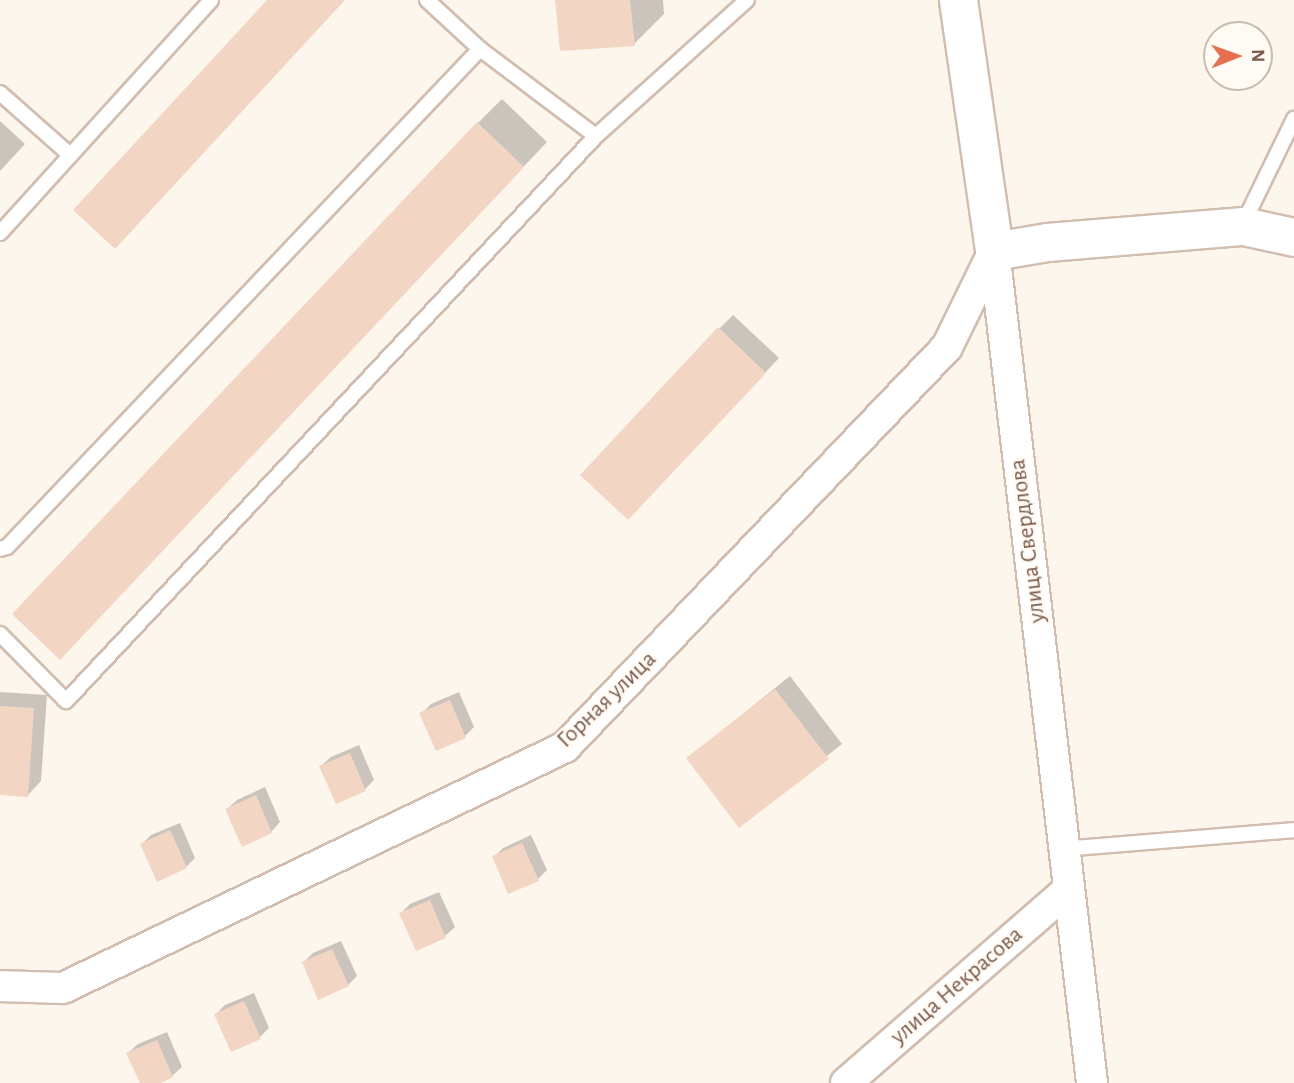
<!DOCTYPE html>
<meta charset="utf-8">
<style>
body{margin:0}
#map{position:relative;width:1294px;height:1083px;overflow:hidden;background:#fdf6ec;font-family:"Alegreya Sans",sans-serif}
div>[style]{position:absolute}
.shadow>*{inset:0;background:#0003}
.building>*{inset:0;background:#f3d5c3}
.roads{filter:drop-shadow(2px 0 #d1beb0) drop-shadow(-2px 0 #d1beb0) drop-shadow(0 2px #d1beb0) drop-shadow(0 -2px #d1beb0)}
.service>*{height:14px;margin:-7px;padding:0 7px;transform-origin:7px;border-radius:7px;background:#fff}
.minor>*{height:30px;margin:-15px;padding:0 15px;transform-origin:15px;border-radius:15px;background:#fff}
.tertiary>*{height:37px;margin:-18.5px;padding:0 18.5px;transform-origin:18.5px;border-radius:18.5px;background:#fff}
span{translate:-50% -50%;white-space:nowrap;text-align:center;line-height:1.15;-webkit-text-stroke:5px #fffaf3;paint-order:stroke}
.street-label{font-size:24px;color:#7a5c4d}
.north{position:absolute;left:1203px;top:21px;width:70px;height:70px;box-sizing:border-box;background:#fffaf3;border:2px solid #cabbb1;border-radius:50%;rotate:89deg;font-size:19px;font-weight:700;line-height:28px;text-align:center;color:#7a5c4d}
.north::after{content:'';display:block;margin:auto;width:24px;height:32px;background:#e76f51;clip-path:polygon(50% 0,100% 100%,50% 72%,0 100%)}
</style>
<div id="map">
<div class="shadow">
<div style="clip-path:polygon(557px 0,663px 0,664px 14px,634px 44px)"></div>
<div style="clip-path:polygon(502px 99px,547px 142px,84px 633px,478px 123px)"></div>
<div style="clip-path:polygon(0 121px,25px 144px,0 171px)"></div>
<div style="clip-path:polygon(733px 315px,779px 358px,642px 504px,719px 329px)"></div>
<div style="clip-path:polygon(790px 676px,842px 744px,740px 825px,688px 758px)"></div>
<div style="clip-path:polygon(0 692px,47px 695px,41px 781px,28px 795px,0 793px)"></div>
<div style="clip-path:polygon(459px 692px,474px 727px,465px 736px,421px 714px,431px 704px)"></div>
<div style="clip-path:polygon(359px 745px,374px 780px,365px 789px,337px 802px,321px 766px,331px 757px)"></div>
<div style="clip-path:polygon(265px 787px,280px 822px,271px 832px,227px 809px,237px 800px)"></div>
<div style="clip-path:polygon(180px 823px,195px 858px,186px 867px,142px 844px,151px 835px)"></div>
<div style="clip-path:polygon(531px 835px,547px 870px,538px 879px,494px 857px,503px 848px)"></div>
<div style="clip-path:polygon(439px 892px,455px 927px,445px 936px,417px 949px,401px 913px,410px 904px)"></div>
<div style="clip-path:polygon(341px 941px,357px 976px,348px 985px,304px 962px,313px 953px)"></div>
<div style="clip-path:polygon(254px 993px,269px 1028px,260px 1037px,216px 1014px,225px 1005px)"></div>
<div style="clip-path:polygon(167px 1032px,182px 1067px,172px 1076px,157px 1083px,142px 1083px,128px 1053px,138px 1044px)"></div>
</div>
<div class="building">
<div style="clip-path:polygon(267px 0,345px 0,115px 249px,73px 210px)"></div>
<div style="clip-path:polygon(555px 0,630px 0,635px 46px,560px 51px)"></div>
<div style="clip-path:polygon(477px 122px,524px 167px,60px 660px,12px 614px)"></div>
<div style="clip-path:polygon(718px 327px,766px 373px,628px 520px,580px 475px)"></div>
<div style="clip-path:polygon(775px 689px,829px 759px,739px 828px,686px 758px)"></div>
<div style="clip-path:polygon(450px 700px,466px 738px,436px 751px,419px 713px)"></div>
<div style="clip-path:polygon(0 706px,34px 708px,28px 797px,0 795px)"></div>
<div style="clip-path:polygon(350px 753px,366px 791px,336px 804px,319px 766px)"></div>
<div style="clip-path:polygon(256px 795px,272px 833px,242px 847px,225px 809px)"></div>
<div style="clip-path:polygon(170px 830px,187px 868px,157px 882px,140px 844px)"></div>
<div style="clip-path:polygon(522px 843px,539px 881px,508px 894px,492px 856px)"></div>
<div style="clip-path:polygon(430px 900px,446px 938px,416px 951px,399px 913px)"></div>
<div style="clip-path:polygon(332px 949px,349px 986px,318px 1000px,302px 962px)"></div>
<div style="clip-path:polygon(244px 1001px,261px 1039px,231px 1052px,214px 1014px)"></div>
<div style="clip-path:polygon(157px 1040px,173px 1077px,161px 1083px,140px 1083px,126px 1053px)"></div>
</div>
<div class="roads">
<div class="service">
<div style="left:427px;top:0;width:72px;rotate:42.8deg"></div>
<div style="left:480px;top:49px;width:145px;rotate:36.9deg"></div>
<div style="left:596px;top:136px;width:203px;rotate:-42deg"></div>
<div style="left:0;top:93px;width:94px;rotate:41.5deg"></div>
<div style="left:1243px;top:224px;width:117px;rotate:-64.1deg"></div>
<div style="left:0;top:233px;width:314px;rotate:-47.8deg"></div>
<div style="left:0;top:549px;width:7px;rotate:-16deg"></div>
<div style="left:7px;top:547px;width:687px;rotate:-46.47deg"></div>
<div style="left:0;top:634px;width:94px;rotate:45.4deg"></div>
<div style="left:66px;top:701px;width:775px;rotate:-46.83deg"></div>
<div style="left:1063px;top:849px;width:232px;rotate:-4.7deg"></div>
</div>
<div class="minor">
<div style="left:994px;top:251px;width:838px;rotate:83.28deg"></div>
<div style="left:0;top:986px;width:63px;rotate:1.8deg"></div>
<div style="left:63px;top:988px;width:557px;rotate:-25.64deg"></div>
<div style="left:565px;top:747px;width:553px;rotate:-46.32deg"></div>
<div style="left:947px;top:347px;width:107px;rotate:-63.9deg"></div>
<div style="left:846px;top:1083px;width:294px;rotate:-41deg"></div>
</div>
<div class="tertiary">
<div style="left:958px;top:0;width:254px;rotate:81.8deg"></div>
<div style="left:994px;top:251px;width:54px;rotate:-9.6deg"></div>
<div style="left:1047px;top:242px;width:197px;rotate:-4.7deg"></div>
<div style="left:1243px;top:226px;width:52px;rotate:12.2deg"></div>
</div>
</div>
<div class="street-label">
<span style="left:1028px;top:541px;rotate:-97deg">улица Свердлова</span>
<span style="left:607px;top:700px;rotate:-44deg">Горная улица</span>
<span style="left:957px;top:986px;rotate:-41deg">улица Некрасова</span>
</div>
<div class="north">N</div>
</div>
